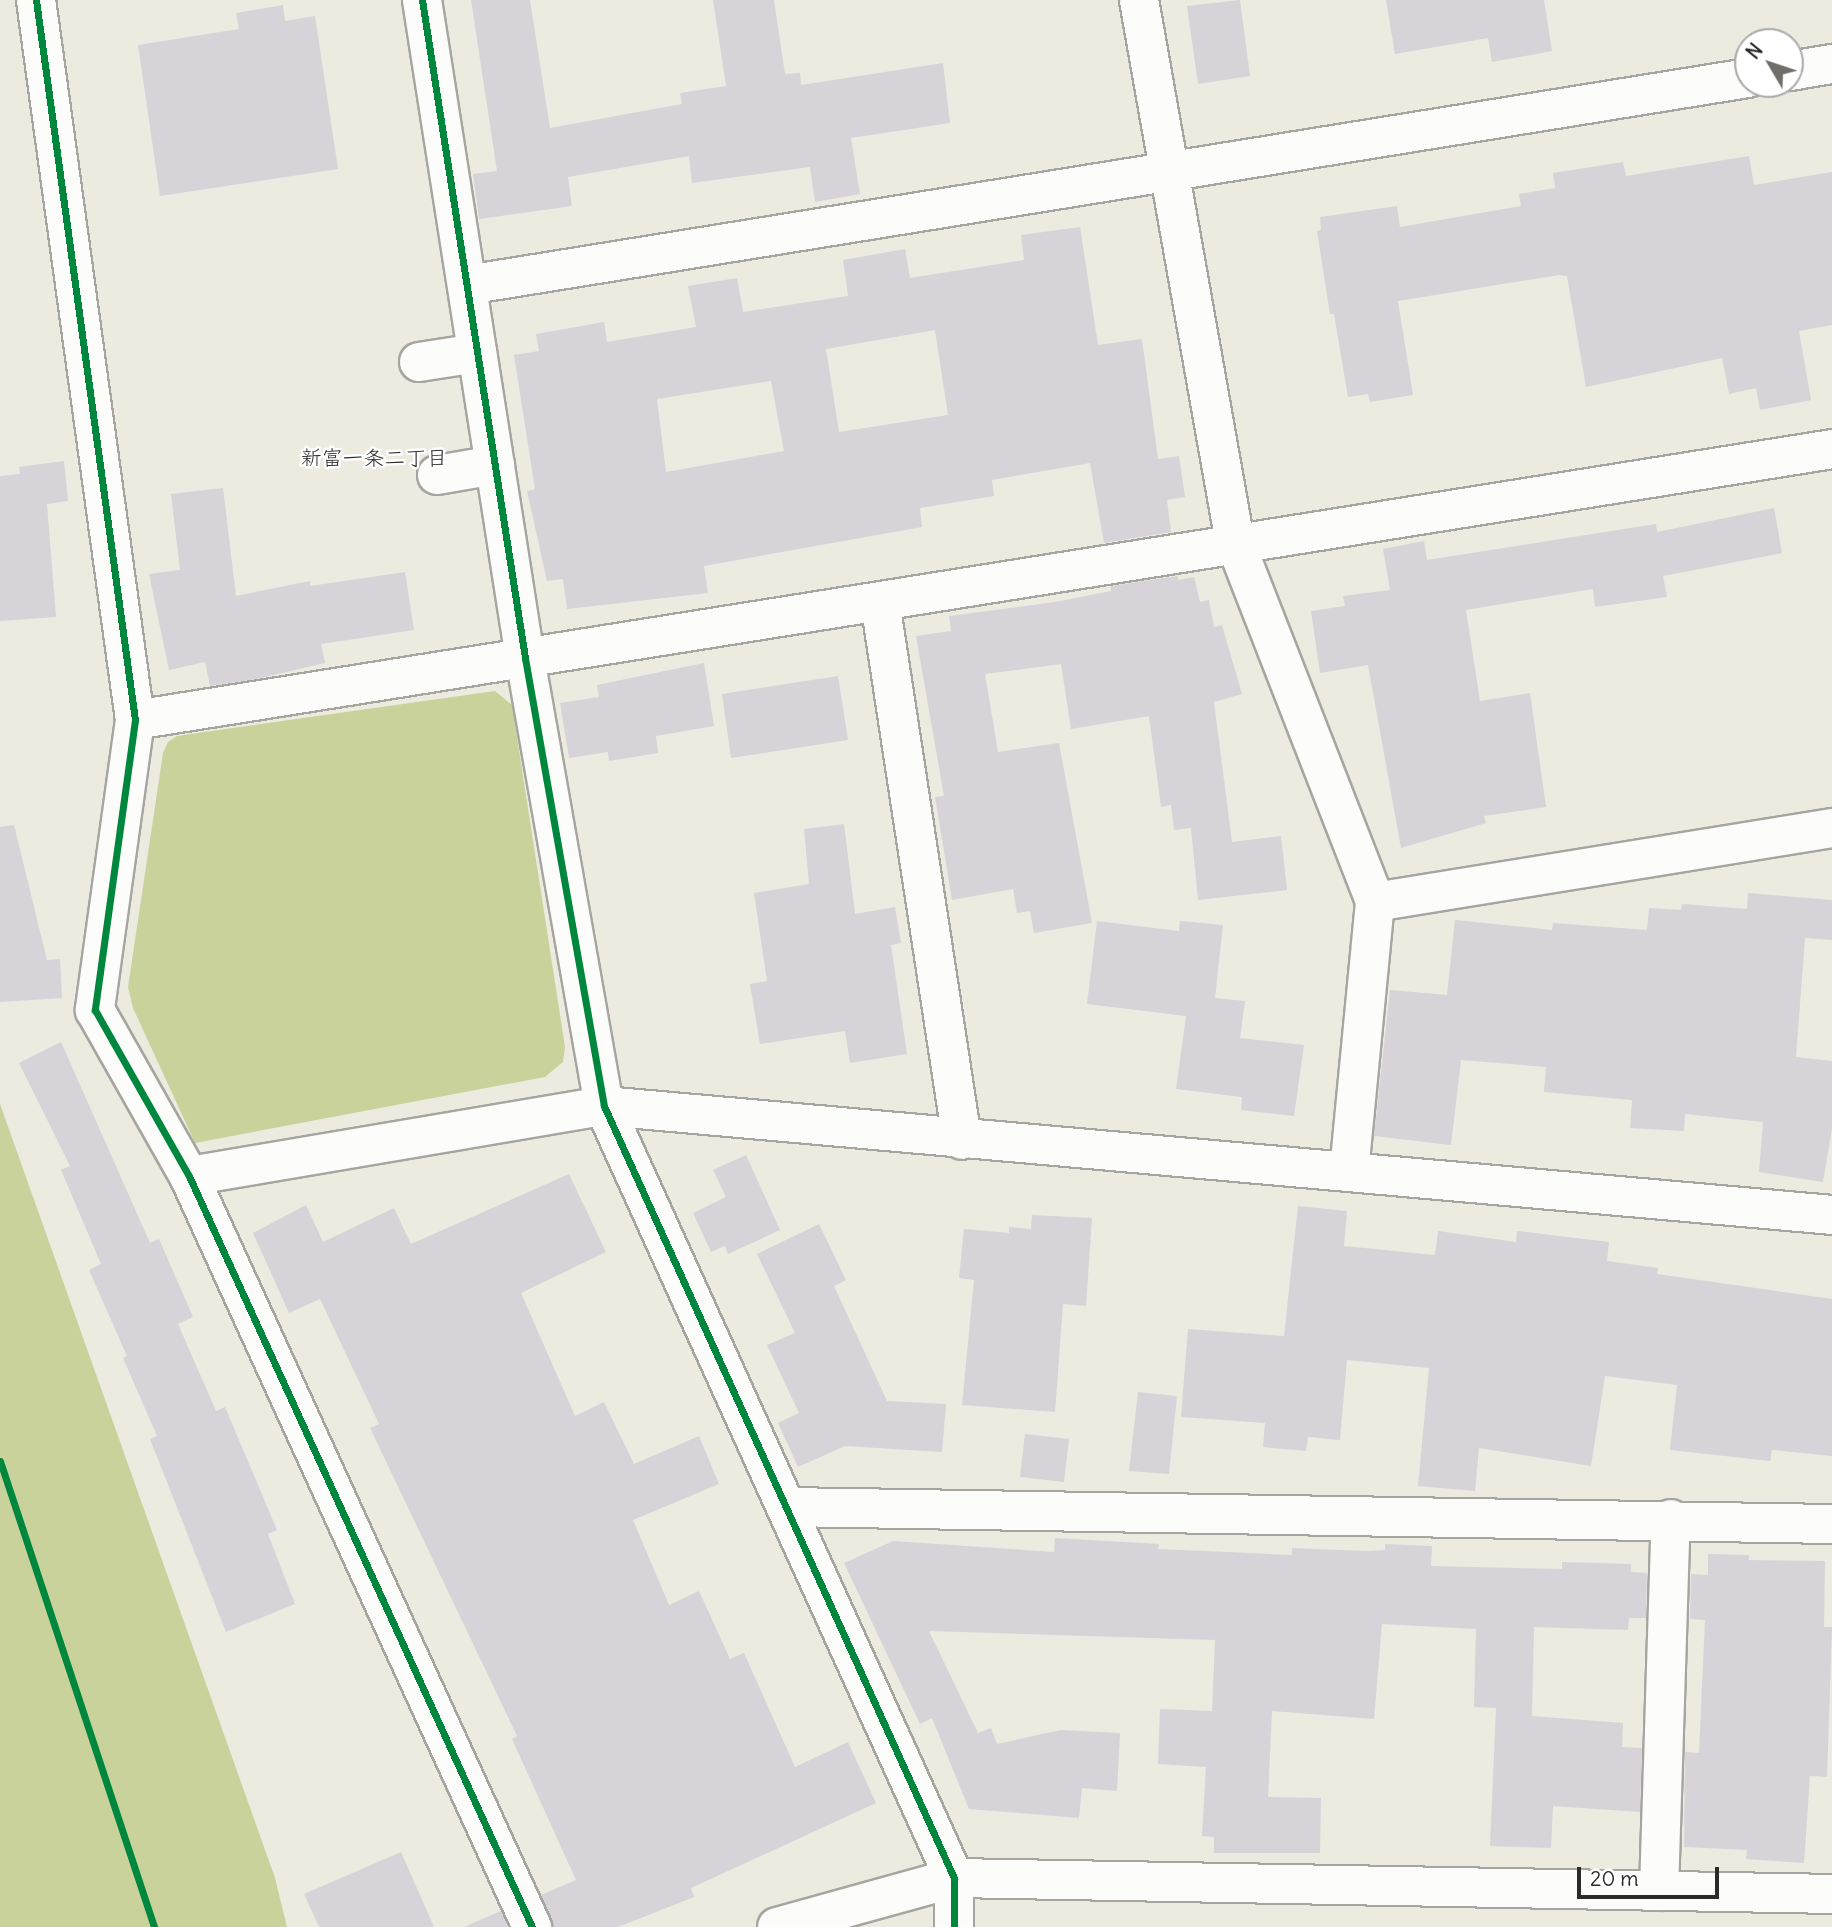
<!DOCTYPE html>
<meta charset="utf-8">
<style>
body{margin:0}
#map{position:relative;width:1832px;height:1927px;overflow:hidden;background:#edeae0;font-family:Delius,"Klee One",sans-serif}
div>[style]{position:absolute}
.green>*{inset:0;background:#c9d29b}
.building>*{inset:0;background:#d7d3d9}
.roads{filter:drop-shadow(2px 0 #a7a5a0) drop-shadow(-2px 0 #a7a5a0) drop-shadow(0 2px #a7a5a0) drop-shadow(0 -2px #a7a5a0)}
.minor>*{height:38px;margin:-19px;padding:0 19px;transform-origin:19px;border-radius:19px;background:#fcfcfa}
.cycleway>*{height:7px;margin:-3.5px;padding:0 3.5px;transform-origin:3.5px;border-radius:3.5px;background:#00873e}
span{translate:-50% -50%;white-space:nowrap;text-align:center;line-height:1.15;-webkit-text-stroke:5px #fff;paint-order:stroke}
.neighbourhood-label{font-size:21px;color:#2b2b2b}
.north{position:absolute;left:1734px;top:28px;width:70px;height:70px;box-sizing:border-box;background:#fff;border:2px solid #aaa;border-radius:50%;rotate:309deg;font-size:19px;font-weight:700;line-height:28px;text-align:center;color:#2b2b2b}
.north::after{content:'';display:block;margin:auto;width:24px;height:32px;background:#6f6e6a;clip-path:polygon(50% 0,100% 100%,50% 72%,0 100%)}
.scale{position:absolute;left:1577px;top:1867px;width:142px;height:32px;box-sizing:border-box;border:4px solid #2b2b2b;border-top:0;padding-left:9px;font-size:21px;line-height:24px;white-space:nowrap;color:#2b2b2b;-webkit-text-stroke:5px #fff;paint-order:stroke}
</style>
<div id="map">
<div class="green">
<div style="clip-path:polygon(495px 691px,512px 705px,565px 1047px,563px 1062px,545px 1077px,195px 1143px,133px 1008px,128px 987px,163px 753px,168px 742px,177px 736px)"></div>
<div style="clip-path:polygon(0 1104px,275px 1878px,287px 1927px,0 1927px)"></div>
</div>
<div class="building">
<div style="clip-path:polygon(471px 0,530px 0,550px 128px,682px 104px,680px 93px,726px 86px,713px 0,774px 0,785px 74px,800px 73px,801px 85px,943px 63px,950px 123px,851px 138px,860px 194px,815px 202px,810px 167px,692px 183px,689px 156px,568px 177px,572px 206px,479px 219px,473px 174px,497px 171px)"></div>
<div style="clip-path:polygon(1240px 0,1250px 76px,1198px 84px,1187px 6px)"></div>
<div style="clip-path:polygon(1386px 0,1544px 0,1552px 51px,1492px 62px,1488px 38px,1395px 54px)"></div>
<div style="clip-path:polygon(283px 5px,285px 21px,315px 16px,338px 169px,160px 196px,138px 45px,239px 29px,236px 13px)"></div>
<div style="clip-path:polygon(1749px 156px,1754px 185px,1832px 172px,1832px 325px,1799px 331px,1811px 400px,1760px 410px,1756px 388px,1729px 394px,1722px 358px,1586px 387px,1567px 276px,1559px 275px,1398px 301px,1413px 395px,1370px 402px,1368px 394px,1348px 397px,1334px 314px,1330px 314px,1317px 231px,1321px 230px,1320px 217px,1397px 206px,1400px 227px,1521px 206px,1519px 194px,1555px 188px,1553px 173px,1623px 162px,1626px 176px)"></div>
<div style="clip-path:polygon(evenodd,1080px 227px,1098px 345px,1142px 339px,1158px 459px,1179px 456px,1185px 497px,1167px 500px,1171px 532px,1104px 543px,1090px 463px,992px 480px,994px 496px,920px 508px,922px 527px,704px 566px,708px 593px,567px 609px,563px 579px,547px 581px,527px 491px,535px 489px,514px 355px,539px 351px,536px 334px,604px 322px,607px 342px,696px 327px,688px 286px,737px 278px,743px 312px,848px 296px,843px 260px,905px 249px,910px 278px,1024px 260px,1021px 235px,1080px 227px,935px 330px,948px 415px,839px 432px,826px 349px,935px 330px,1080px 227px,771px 381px,784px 451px,666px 472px,657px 399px,771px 381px)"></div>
<div style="clip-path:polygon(64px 461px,68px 501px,47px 504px,56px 617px,0 621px,0 476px,20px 474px,19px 467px)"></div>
<div style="clip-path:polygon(223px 488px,236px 596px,310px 581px,310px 586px,405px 572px,414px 630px,321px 644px,325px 663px,256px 679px,210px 686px,205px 662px,169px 670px,149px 574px,180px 570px,171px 494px)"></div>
<div style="clip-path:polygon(1774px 508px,1782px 553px,1663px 576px,1667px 597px,1595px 607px,1593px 589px,1466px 610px,1480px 701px,1530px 693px,1546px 807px,1484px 816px,1486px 823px,1401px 848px,1368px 665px,1320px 673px,1311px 611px,1345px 606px,1343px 596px,1390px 590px,1383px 549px,1424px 541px,1427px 560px,1656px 524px,1657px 532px)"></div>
<div style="clip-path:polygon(1178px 576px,1178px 580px,1194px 577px,1200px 602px,1209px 600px,1214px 627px,1222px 625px,1242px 694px,1214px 702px,1232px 842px,1281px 836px,1287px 890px,1198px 900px,1191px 828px,1174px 830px,1171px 805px,1161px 807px,1149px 716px,1071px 729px,1061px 664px,985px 674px,998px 752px,1059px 743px,1092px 923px,1034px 933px,1030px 911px,1017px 913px,1013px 889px,952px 900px,935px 797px,944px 796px,916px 636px,951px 631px,949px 616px,1055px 602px,1111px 591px,1111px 586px)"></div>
<div style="clip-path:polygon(704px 663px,714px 726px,656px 736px,658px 753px,609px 761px,608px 752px,569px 758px,560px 703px,599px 697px,597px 685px)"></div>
<div style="clip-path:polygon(838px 676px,848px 740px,731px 758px,722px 694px)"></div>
<div style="clip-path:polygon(844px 824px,855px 914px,895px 907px,901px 943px,891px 945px,907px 1054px,850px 1063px,845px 1031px,760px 1044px,750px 984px,767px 981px,754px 893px,809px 884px,804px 829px)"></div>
<div style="clip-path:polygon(14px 825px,47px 960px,60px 959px,62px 998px,0 1002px,0 827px)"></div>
<div style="clip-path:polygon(1748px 893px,1832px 900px,1832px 940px,1805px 938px,1796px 1057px,1832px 1061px,1832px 1128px,1823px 1182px,1759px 1172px,1763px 1122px,1685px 1114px,1684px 1131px,1630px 1128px,1632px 1100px,1544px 1092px,1546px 1067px,1461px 1060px,1451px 1145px,1374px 1136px,1390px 990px,1447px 995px,1455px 920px,1552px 930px,1553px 923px,1647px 930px,1649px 908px,1681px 910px,1682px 904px,1747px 909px)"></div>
<div style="clip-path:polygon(1097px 921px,1179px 931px,1180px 921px,1223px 925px,1215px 998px,1245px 1001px,1240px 1038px,1304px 1045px,1294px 1116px,1241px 1110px,1242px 1097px,1176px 1089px,1186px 1016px,1087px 1004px)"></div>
<div style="clip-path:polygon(61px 1042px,150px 1243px,159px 1239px,193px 1317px,178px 1324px,216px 1411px,225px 1407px,277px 1530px,268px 1534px,295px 1604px,226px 1632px,150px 1439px,157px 1436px,123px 1358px,127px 1356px,89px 1270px,101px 1264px,61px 1170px,70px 1166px,19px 1063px)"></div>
<div style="clip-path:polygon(746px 1155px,780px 1230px,728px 1254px,725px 1246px,711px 1252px,693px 1213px,726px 1197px,713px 1170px)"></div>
<div style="clip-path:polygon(569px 1174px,606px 1252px,521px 1293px,575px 1416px,604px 1402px,634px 1464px,699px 1436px,719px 1484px,633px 1520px,669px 1605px,699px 1591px,730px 1659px,744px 1653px,795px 1767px,848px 1742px,876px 1803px,691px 1888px,694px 1897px,618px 1927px,554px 1927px,541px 1895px,576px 1880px,512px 1739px,517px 1736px,370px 1428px,379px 1424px,320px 1299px,289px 1313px,253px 1233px,306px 1205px,323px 1242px,394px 1208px,411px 1244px)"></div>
<div style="clip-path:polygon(1298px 1206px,1347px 1211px,1344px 1246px,1435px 1255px,1438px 1231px,1516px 1242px,1517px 1231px,1609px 1242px,1607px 1261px,1658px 1268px,1657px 1274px,1832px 1299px,1832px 1456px,1772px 1450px,1770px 1461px,1670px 1450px,1677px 1385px,1605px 1376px,1591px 1466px,1479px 1448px,1475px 1491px,1418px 1486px,1429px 1368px,1347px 1360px,1340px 1440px,1308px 1437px,1306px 1451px,1263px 1447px,1265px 1423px,1181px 1417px,1188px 1329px,1284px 1336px)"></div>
<div style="clip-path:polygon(1032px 1215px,1092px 1218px,1086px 1306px,1063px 1304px,1055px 1412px,962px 1405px,974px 1280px,959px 1278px,964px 1229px,1009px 1233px,1009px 1227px,1031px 1229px)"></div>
<div style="clip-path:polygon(819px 1224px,846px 1280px,834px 1286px,887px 1401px,946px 1404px,942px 1452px,845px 1446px,798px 1467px,778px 1423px,799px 1413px,767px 1345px,795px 1333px,757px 1254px)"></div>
<div style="clip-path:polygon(1138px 1392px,1177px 1396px,1169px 1474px,1129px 1471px)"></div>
<div style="clip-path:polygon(1025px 1434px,1069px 1439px,1064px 1482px,1020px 1477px)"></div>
<div style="clip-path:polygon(1055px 1538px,1159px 1544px,1158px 1549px,1292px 1555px,1292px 1548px,1366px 1551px,1385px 1550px,1385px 1544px,1432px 1546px,1431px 1566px,1562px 1569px,1562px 1562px,1631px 1564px,1631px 1572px,1647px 1573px,1646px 1618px,1629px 1618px,1628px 1630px,1534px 1627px,1532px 1716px,1623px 1723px,1622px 1747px,1642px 1748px,1640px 1812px,1553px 1806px,1551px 1848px,1490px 1846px,1496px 1708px,1474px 1707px,1476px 1629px,1382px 1624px,1374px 1719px,1272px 1711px,1268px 1797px,1321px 1798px,1320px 1853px,1214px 1853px,1214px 1837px,1202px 1836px,1206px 1767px,1158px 1764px,1160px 1709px,1212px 1711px,1215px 1640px,929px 1631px,978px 1733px,991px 1728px,997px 1744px,1061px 1730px,1120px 1733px,1117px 1791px,1082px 1788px,1079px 1818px,969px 1809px,932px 1718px,920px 1724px,844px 1563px,893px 1541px,1054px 1552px)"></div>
<div style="clip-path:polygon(1708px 1554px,1749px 1555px,1749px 1560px,1825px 1561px,1824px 1627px,1832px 1627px,1827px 1777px,1810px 1776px,1804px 1863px,1746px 1859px,1747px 1850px,1684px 1847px,1685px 1752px,1699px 1753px,1705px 1620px,1690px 1619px,1691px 1574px,1708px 1575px)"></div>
<div style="clip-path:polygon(401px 1852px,434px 1927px,319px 1927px,304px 1894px)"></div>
<div style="clip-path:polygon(501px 1911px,508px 1927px,466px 1927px,466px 1926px)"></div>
</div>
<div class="roads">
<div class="minor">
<div style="left:36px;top:0;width:727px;rotate:82.17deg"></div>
<div style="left:135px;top:720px;width:293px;rotate:97.9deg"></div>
<div style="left:95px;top:1010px;width:191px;rotate:60.5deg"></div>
<div style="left:189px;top:1176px;width:826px;rotate:65.45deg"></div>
<div style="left:422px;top:0;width:666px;rotate:81.1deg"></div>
<div style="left:525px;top:658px;width:455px;rotate:80deg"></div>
<div style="left:604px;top:1106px;width:848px;rotate:65.61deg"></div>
<div style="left:954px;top:1878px;width:49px;rotate:90deg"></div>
<div style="left:1139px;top:0;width:550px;rotate:79.96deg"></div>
<div style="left:1235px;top:542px;width:386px;rotate:68.7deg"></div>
<div style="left:1375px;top:902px;width:271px;rotate:95.5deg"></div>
<div style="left:1790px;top:71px;width:43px;rotate:-9.5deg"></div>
<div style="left:467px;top:285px;width:1298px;rotate:-9.18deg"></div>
<div style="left:419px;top:362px;width:59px;rotate:-8.8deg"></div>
<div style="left:437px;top:475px;width:59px;rotate:-9.8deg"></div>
<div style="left:880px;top:602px;width:544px;rotate:81.33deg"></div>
<div style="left:135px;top:720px;width:1719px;rotate:-9.07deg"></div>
<div style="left:1375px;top:902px;width:463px;rotate:-9.2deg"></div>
<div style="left:189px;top:1176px;width:421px;rotate:-9.6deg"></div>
<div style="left:604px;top:1106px;width:1233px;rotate:5.07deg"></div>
<div style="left:786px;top:1507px;width:1046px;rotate:0.93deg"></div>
<div style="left:1659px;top:1891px;width:372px;rotate:-88.2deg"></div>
<div style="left:777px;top:1927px;width:184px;rotate:-15.5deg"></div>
<div style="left:954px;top:1878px;width:878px;rotate:1.04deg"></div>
</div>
</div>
<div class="cycleway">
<div style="left:36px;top:0;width:727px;rotate:82.17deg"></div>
<div style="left:135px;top:720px;width:293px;rotate:97.9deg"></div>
<div style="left:95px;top:1010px;width:191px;rotate:60.5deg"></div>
<div style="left:189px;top:1176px;width:826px;rotate:65.45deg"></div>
<div style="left:422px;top:0;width:666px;rotate:81.1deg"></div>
<div style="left:525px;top:658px;width:455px;rotate:80deg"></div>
<div style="left:604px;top:1106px;width:848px;rotate:65.61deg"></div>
<div style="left:954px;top:1878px;width:49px;rotate:90deg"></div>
<div style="left:0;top:1461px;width:491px;rotate:71.7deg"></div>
</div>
<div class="neighbourhood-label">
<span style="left:374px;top:458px">新富一条二丁目</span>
</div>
<div class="north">N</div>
<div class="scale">20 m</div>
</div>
